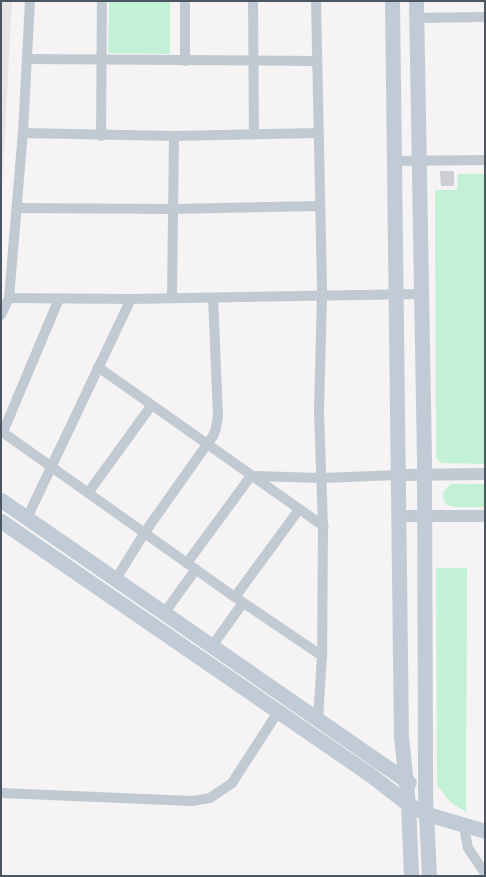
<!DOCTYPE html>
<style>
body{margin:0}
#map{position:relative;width:486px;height:877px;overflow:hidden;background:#f5f3f3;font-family:"DM Sans",sans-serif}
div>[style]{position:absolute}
.education>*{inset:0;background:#e6e4e5}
.green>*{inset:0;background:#c3f1d5}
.building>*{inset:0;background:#cdcfd5}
.minor>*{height:10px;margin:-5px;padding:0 5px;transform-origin:5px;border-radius:5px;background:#c1cad2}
.tertiary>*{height:12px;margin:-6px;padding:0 6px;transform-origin:6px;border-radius:6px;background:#c1cad2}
.secondary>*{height:15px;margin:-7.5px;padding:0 7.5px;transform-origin:7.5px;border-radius:7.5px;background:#c1cbd6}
span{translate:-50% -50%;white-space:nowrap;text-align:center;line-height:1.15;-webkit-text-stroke:4px #fff;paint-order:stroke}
.frame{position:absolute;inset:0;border:2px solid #4a5661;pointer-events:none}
</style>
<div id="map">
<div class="education">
<div style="clip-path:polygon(1px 1px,12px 1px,1px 206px)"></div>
</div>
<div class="green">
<div style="clip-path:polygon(109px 1px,170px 1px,170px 54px,108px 53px)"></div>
<div style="clip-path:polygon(458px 174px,485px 174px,485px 464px,441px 463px,436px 458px,435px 190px,457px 190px)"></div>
<div style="clip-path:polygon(451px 484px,485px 484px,485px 507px,453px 507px,447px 505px,443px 499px,443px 492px)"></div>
<div style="clip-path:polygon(436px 568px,467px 568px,466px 812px,450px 802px,437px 785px)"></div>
</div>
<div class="building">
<div style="clip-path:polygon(440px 171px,454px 171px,454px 186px,441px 186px)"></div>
</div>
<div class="minor">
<div style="left:253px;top:1px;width:133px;rotate:89.6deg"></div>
<div style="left:316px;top:1px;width:295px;rotate:88.8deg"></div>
<div style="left:322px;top:296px;width:116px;rotate:91.5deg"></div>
<div style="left:319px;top:412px;width:114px;rotate:88deg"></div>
<div style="left:323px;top:526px;width:130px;rotate:90.4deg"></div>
<div style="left:322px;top:656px;width:63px;rotate:93.6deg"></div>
<div style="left:416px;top:18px;width:69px;rotate:-0.8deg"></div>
<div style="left:27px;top:59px;width:289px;rotate:0.4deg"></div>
<div style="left:185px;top:61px;width:60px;rotate:-90deg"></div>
<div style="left:23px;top:133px;width:151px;rotate:1.1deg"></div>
<div style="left:174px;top:136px;width:144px;rotate:-1.2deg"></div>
<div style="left:101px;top:136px;width:135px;rotate:-89.6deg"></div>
<div style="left:394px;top:161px;width:91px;rotate:-0.6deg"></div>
<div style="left:17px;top:208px;width:155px;rotate:0.4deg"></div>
<div style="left:172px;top:209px;width:147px;rotate:-1.2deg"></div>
<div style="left:9px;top:298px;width:166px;rotate:-85.2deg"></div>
<div style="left:23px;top:133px;width:132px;rotate:-87deg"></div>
<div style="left:172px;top:298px;width:162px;rotate:-89.3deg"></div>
<div style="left:1px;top:315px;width:19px;rotate:-65deg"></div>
<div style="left:9px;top:298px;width:122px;rotate:0.5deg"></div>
<div style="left:131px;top:299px;width:290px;rotate:-1deg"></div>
<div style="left:98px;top:367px;width:276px;rotate:35.2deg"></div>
<div style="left:1px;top:431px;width:287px;rotate:35.4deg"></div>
<div style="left:235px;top:597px;width:105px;rotate:34.1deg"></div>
<div style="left:3px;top:432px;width:144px;rotate:-67.2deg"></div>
<div style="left:88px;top:493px;width:107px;rotate:-54.1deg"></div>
<div style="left:27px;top:518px;width:242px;rotate:-64.6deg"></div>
<div style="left:187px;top:563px;width:108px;rotate:-53.7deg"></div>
<div style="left:251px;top:476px;width:70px;rotate:1.6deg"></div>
<div style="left:321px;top:478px;width:77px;rotate:-2.2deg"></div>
<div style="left:116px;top:579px;width:55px;rotate:-58.3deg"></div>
<div style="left:145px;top:532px;width:118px;rotate:-54.7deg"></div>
<div style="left:213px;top:436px;width:9px;rotate:-69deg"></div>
<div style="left:216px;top:428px;width:12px;rotate:-81deg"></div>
<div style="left:218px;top:416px;width:118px;rotate:-92.4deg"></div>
<div style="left:235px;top:597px;width:107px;rotate:-53.8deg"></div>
<div style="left:165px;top:612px;width:53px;rotate:-54.2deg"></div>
<div style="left:212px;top:646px;width:53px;rotate:-54.2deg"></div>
<div style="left:1px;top:793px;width:191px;rotate:2.4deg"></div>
<div style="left:192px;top:801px;width:18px;rotate:-9deg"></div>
<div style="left:210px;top:798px;width:27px;rotate:-34deg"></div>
<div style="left:232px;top:783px;width:85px;rotate:-57.1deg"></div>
<div style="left:464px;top:826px;width:22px;rotate:80deg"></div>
<div style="left:468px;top:848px;width:30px;rotate:56deg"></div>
</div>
<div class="tertiary">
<div style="left:398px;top:475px;width:87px;rotate:-0.7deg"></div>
<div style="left:399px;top:516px;width:86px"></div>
</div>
<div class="secondary">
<div style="left:392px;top:1px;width:735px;rotate:89.3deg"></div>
<div style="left:401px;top:736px;width:68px;rotate:84.1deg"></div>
<div style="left:408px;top:804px;width:72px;rotate:87.6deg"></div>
<div style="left:416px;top:1px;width:474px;rotate:89deg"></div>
<div style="left:424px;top:475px;width:319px;rotate:89.8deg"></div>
<div style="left:425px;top:794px;width:82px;rotate:87.2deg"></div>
<div style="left:1px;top:500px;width:496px;rotate:34.7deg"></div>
<div style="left:1px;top:521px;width:445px;rotate:34.5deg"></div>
<div style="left:368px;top:773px;width:51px;rotate:37.8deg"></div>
<div style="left:408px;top:804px;width:21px;rotate:28deg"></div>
<div style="left:427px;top:814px;width:60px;rotate:16.3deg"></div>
</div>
<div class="frame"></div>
</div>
